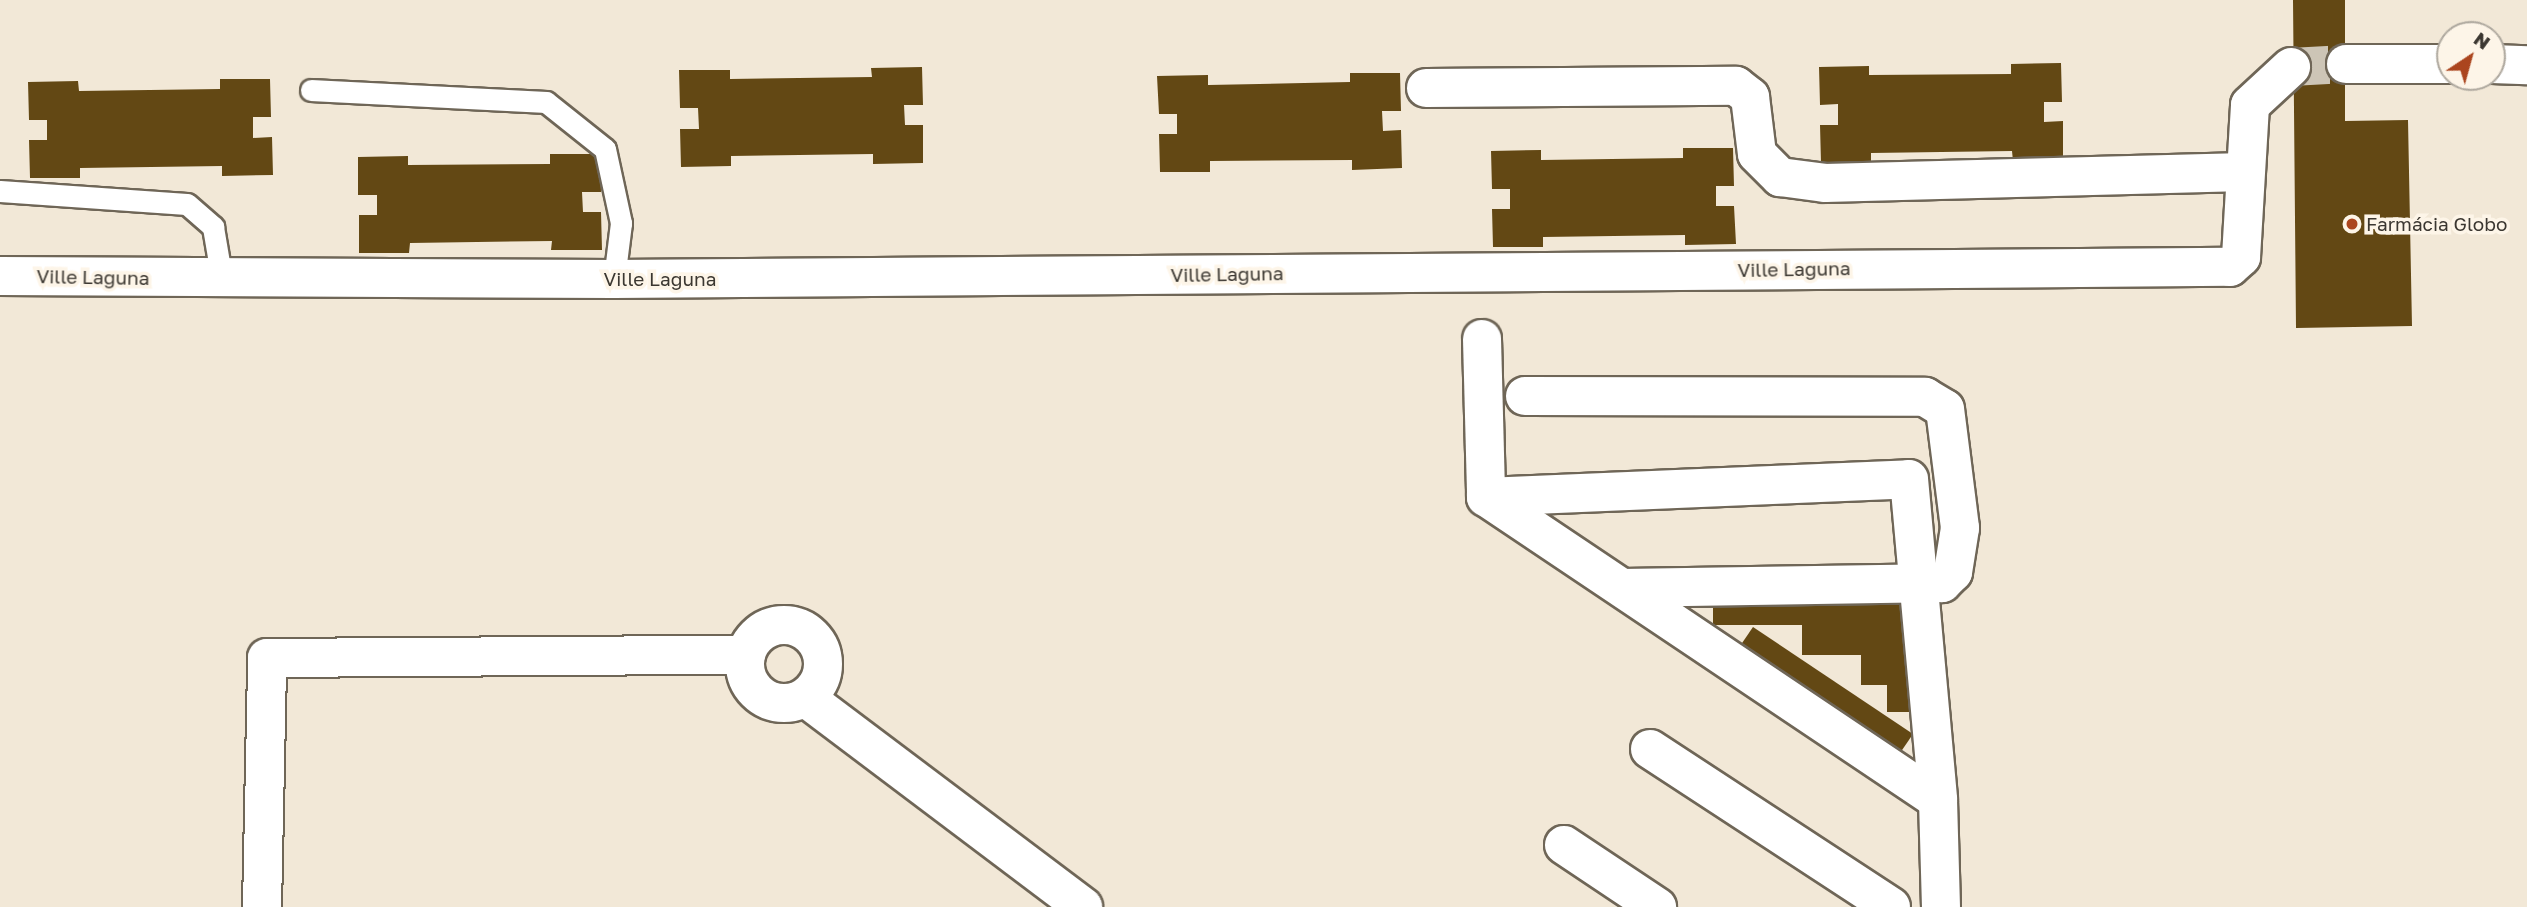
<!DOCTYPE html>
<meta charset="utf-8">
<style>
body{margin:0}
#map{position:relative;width:2527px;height:907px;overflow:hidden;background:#f2e8d7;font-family:"Golos Text",sans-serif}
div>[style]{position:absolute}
.building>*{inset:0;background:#634814}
.minor-tunnel>*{height:38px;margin-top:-19px;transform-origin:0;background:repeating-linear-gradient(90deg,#cdc5b6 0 38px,transparent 0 57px)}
.roads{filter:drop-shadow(2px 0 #6f6657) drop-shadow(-2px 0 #6f6657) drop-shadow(0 2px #6f6657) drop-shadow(0 -2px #6f6657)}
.service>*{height:21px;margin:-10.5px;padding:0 10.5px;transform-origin:10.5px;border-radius:10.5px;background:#fff}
.minor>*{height:38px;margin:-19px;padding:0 19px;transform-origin:19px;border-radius:19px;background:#fff}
.minor>.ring{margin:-19px;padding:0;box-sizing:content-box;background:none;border:38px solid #fff;border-radius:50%}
.dots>*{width:19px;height:19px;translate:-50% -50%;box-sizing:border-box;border:4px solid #fdf5e8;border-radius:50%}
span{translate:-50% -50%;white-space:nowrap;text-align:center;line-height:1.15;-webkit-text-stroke:7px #fdf5e8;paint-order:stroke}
.poi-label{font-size:19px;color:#3b3731}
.left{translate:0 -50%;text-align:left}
.street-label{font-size:19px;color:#3b3731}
.north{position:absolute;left:2436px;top:21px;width:70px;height:70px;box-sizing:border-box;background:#fdf5e8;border:2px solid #afa99f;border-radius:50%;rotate:36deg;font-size:19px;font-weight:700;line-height:28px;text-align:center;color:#3b3731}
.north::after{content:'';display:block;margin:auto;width:24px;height:32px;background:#ab451e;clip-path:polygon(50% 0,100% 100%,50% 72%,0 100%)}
</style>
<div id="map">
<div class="building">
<div style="clip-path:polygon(2293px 0,2345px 0,2345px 121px,2408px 120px,2412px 326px,2296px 328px)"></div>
<div style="clip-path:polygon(2061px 63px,2062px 102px,2044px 102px,2044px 122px,2063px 121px,2063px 160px,2013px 161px,2012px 151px,1871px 153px,1871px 163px,1821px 163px,1820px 125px,1838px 125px,1838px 104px,1820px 105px,1819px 67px,1869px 66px,1869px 75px,2011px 74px,2011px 64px)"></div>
<div style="clip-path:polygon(922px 67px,923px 105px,904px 105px,905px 125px,923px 125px,923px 163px,873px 164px,873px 154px,731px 156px,731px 166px,681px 167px,680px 129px,699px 129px,698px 108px,680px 108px,679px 70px,730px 70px,730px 79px,872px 77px,871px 68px)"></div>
<div style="clip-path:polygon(1350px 73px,1400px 73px,1401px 111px,1382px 111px,1383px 131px,1401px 130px,1402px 168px,1352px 170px,1352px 160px,1210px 161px,1210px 172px,1160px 172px,1159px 134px,1177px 134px,1177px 114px,1159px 114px,1157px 76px,1208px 75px,1208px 85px,1350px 82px)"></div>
<div style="clip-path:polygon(220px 79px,270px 79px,271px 117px,253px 117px,253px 138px,272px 137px,273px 175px,222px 176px,222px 166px,80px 168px,80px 178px,30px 178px,29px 140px,47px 140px,47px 120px,29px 120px,28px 82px,78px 81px,79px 91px,220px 89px)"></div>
<div style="clip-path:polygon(1683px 148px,1733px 148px,1734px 186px,1716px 186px,1716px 206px,1734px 206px,1736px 244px,1685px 245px,1685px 235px,1543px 237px,1543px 247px,1493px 247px,1492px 209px,1510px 209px,1510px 189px,1492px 189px,1491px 151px,1541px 150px,1541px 160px,1683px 158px)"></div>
<div style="clip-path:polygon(550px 154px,600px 154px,601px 192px,582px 192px,583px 212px,601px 212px,602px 250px,551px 250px,552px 241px,410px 243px,409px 253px,359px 253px,359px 215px,377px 215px,377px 195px,358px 195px,358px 157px,408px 156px,408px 165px,550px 164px)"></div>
<div style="clip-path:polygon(1713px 598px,1913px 598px,1914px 712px,1887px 712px,1887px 685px,1861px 685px,1861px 655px,1802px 655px,1802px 625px,1713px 625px)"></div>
<div style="clip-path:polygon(1753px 627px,1913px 734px,1898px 756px,1738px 649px)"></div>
</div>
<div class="minor-tunnel">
<div style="left:2291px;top:67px;width:55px;rotate:-3.1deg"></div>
</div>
<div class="roads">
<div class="service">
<div style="left:311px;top:90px;width:235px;rotate:2.9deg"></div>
<div style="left:546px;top:102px;width:75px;rotate:38.5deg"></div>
<div style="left:605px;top:149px;width:76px;rotate:77.8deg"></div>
<div style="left:621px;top:223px;width:56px;rotate:97.1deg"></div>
<div style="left:0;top:191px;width:187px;rotate:4deg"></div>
<div style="left:187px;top:204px;width:35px;rotate:41deg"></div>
<div style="left:213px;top:227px;width:54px;rotate:80.4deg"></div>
</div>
<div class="minor">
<div style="left:2346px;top:64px;width:104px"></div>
<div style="left:2492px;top:64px;width:35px;rotate:2deg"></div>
<div style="left:1426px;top:88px;width:310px;rotate:-0.4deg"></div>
<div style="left:1736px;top:86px;width:18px;rotate:38deg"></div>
<div style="left:1750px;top:97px;width:57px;rotate:83deg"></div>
<div style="left:1757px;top:154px;width:33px;rotate:45deg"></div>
<div style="left:1780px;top:177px;width:45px;rotate:7.6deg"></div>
<div style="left:1825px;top:183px;width:420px;rotate:-1.5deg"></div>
<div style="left:0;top:276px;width:614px;rotate:0.28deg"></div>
<div style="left:614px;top:279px;width:1616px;rotate:-0.43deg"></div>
<div style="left:2230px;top:267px;width:15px;rotate:-42deg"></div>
<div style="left:2241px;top:257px;width:152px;rotate:-86.6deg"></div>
<div style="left:2250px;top:105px;width:56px;rotate:-42.8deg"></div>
<div style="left:1482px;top:339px;width:158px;rotate:88.5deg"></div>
<div style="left:1525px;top:396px;width:400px;rotate:0.1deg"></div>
<div style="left:1925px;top:397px;width:23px;rotate:31deg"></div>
<div style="left:1945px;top:409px;width:120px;rotate:82.8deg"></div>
<div style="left:1960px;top:528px;width:45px;rotate:99deg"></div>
<div style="left:1953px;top:572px;width:16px;rotate:135deg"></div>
<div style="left:1942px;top:583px;width:317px;rotate:179.1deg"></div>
<div style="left:1486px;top:497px;width:423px;rotate:-2.4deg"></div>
<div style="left:1909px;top:479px;width:322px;rotate:84.8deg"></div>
<div style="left:1486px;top:497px;width:544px;rotate:33.84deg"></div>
<div style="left:1938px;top:800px;width:107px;rotate:88.4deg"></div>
<div class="ring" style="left:745px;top:625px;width:40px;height:40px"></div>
<div style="left:806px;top:698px;width:347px;rotate:37deg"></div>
<div style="left:1650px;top:749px;width:288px;rotate:33.2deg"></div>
<div style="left:1564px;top:845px;width:112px;rotate:33.7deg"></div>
<div style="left:262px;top:907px;width:249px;rotate:-88.8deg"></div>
<div style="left:267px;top:658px;width:479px;rotate:-0.4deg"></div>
</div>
</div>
<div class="dots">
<div style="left:2352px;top:224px;background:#ab451e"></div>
</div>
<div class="poi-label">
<span class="left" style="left:2366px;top:224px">Farmácia Globo</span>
</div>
<div class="street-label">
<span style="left:1794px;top:269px;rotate:-1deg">Ville Laguna</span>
<span style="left:1227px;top:274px;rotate:-1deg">Ville Laguna</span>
<span style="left:93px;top:277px;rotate:1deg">Ville Laguna</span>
<span style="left:660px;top:279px">Ville Laguna</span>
</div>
<div class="north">N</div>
</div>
